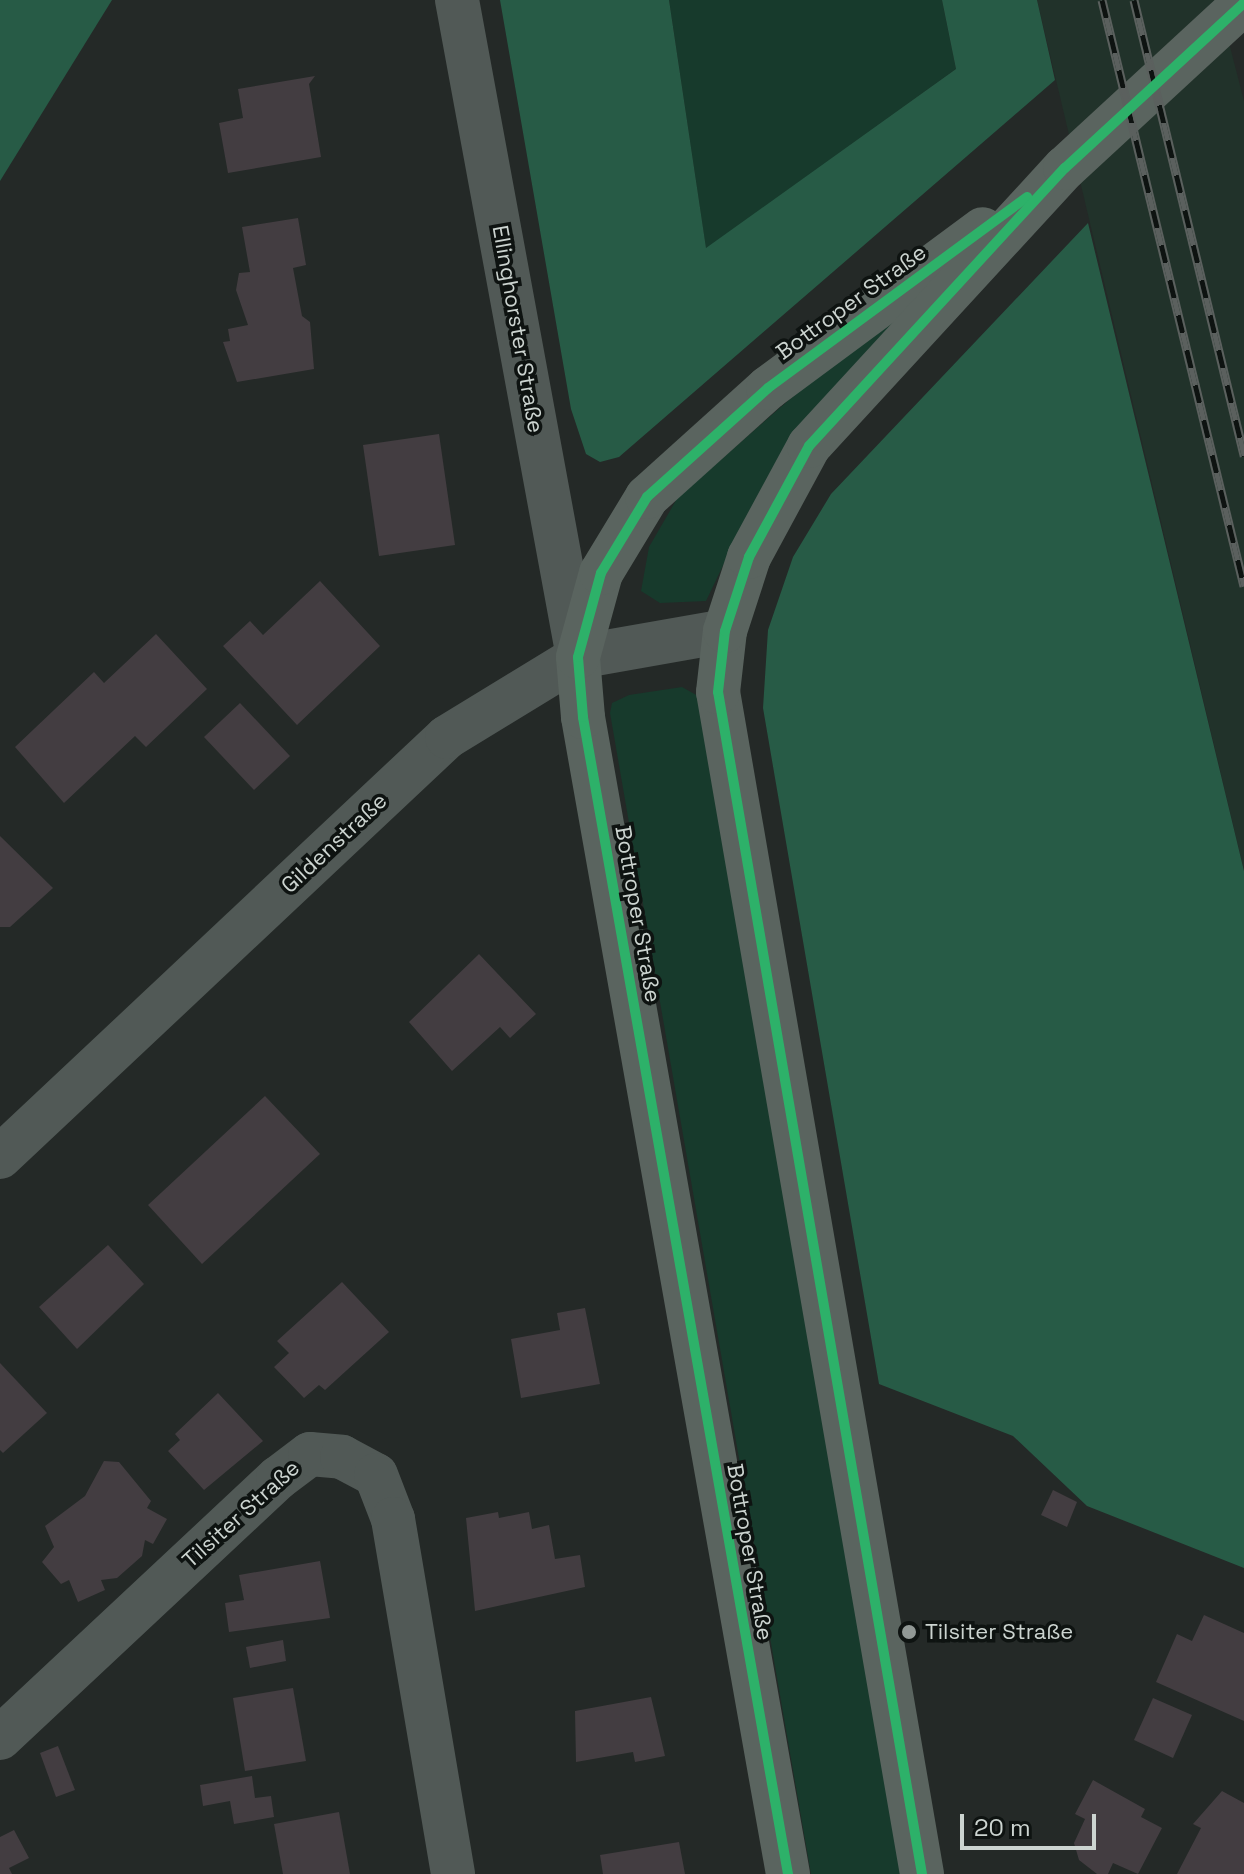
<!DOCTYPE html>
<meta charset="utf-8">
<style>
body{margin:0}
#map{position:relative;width:1244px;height:1874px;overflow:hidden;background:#242927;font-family:"Space Grotesk",sans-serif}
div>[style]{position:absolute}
.built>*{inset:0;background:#21322a}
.green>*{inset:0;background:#173a2c}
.forest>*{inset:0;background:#275b46}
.building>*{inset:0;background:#433d41}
.minor>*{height:44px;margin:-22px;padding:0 22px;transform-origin:22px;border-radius:22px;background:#515956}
.tertiary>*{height:44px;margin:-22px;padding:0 22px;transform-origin:22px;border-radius:22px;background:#515956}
.secondary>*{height:44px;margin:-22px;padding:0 22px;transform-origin:22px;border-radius:22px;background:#5a645f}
.rail>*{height:9px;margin-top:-4.5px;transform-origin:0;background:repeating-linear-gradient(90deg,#0e1311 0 18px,#5b605e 0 36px);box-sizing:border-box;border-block:2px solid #5b605e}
.cycleway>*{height:10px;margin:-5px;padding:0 5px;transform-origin:5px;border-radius:5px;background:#2db169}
.dots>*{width:22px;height:22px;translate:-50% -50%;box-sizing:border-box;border:4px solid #0e1311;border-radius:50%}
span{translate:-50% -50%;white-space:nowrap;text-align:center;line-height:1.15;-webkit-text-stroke:7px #0e1311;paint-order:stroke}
.street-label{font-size:22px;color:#ccd4d0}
.poi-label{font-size:22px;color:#ccd4d0}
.left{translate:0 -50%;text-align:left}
.scale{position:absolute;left:960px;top:1814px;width:136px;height:36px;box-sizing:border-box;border:4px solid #ccd4d0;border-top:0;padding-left:10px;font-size:24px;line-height:28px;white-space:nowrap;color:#ccd4d0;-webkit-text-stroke:6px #0e1311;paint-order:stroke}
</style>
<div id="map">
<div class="built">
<div style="clip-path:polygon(1037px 0,1218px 0,1244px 101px,1244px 871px)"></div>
</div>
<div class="green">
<div style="clip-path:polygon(669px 0,942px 0,956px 69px,706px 249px)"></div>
<div style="clip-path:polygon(987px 227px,729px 553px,706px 601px,660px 603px,641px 591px,649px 547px,678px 497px)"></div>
<div style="clip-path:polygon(682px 687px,698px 696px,906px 1874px,811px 1874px,610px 713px,612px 703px,629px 695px)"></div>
</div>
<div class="forest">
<div style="clip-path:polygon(0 0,112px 0,0 181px)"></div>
<div style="clip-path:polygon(500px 0,669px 0,706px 248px,956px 69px,942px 0,1037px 0,1055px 80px,619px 457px,600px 462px,586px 454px,571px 409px)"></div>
<div style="clip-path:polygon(1088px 223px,1244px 871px,1244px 1568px,1087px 1506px,1013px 1436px,879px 1384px,763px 708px,768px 630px,793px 557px,831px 494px)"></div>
</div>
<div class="building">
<div style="clip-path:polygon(315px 76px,309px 84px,321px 157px,228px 173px,219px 123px,243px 118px,238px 89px)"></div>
<div style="clip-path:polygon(298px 218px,306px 265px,293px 268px,302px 316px,310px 322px,314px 369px,237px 382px,223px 342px,230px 341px,228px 329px,248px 325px,236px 290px,239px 273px,250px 272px,242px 227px)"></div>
<div style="clip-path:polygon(439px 434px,455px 545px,379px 556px,363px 445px)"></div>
<div style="clip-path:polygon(320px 581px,380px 646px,297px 725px,223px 646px,250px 621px,263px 635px)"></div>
<div style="clip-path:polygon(156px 634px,207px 689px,146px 747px,135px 736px,64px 803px,15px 747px,94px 672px,104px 683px)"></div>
<div style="clip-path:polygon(240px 703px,290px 756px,254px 790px,204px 737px)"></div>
<div style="clip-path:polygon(0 836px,53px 888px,10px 927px,0 927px)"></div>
<div style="clip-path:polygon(479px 954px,536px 1014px,510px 1038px,500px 1027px,452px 1071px,409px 1022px)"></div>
<div style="clip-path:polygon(265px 1096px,320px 1154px,202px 1264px,148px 1205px)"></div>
<div style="clip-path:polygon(108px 1245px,144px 1284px,77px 1349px,39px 1307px)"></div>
<div style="clip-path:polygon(342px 1282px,389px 1332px,325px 1390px,319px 1385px,304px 1398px,274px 1367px,289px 1353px,277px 1341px)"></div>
<div style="clip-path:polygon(585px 1308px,600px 1384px,521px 1398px,511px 1339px,560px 1330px,557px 1313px)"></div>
<div style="clip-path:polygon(0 1363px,47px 1413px,3px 1453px,0 1450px)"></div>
<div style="clip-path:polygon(218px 1393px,263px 1441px,204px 1490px,168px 1451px,180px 1440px,175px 1434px)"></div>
<div style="clip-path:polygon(104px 1461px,119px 1462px,151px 1501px,147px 1508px,167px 1519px,153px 1544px,145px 1540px,142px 1556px,117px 1578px,101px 1580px,105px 1590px,78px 1602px,69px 1580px,61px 1584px,42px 1562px,54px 1547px,45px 1526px,85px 1496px)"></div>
<div style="clip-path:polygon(1053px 1490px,1077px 1502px,1067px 1527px,1041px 1515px)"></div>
<div style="clip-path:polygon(498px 1512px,499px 1518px,529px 1512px,532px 1529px,549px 1525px,555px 1559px,580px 1555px,585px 1587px,475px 1611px,466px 1518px)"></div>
<div style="clip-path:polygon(320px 1561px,330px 1618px,229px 1632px,225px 1603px,244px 1600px,239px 1575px)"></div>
<div style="clip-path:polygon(1204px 1615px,1244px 1633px,1244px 1721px,1156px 1682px,1177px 1634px,1192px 1641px)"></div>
<div style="clip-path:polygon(283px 1640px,286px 1661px,250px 1668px,246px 1647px)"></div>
<div style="clip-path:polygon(293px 1688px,306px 1761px,245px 1771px,233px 1698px)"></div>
<div style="clip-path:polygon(651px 1697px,665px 1756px,635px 1762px,633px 1752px,576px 1762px,575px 1711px)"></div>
<div style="clip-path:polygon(1153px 1698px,1192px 1715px,1173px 1758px,1134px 1740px)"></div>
<div style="clip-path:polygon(58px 1746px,75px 1790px,56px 1797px,40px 1753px)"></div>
<div style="clip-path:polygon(252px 1776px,255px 1798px,271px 1796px,274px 1817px,234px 1824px,230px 1801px,203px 1806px,200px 1785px)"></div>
<div style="clip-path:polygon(1093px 1780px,1145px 1809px,1141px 1817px,1162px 1828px,1138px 1874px,1113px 1863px,1108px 1874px,1097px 1874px,1079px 1860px,1074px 1843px,1085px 1819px,1075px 1814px)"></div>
<div style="clip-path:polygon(1222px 1791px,1244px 1803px,1244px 1874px,1177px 1874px,1201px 1828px,1193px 1824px)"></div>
<div style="clip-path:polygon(339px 1812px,350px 1874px,283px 1874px,274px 1824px)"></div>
<div style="clip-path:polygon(14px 1830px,29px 1858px,9px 1868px,12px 1874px,0 1874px,0 1837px)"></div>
<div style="clip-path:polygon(679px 1842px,685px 1874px,603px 1874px,600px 1855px)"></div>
</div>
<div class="minor">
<div style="left:457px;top:0;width:668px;rotate:79.56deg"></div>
<div style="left:0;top:1738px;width:381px;rotate:-43.1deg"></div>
<div style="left:278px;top:1478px;width:40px;rotate:-37deg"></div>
<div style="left:310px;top:1454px;width:32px;rotate:5deg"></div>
<div style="left:342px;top:1457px;width:38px;rotate:28deg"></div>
<div style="left:376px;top:1475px;width:47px;rotate:68.9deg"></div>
<div style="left:393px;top:1519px;width:360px;rotate:80.4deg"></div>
</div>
<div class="tertiary">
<div style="left:0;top:1157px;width:613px;rotate:-43.22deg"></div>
<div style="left:447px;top:737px;width:153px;rotate:-31.4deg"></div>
<div style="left:578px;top:657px;width:149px;rotate:-10deg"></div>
</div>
<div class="secondary">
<div style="left:788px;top:1874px;width:1175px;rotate:-100.05deg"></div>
<div style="left:583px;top:717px;width:60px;rotate:-94.8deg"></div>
<div style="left:578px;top:657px;width:87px;rotate:-74.7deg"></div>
<div style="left:601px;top:573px;width:89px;rotate:-58.8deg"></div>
<div style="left:647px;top:497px;width:163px;rotate:-42deg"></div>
<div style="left:768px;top:388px;width:267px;rotate:-36.5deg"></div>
<div style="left:922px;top:1874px;width:1199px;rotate:-99.79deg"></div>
<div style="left:718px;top:692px;width:61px;rotate:-83.5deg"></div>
<div style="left:725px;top:631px;width:78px;rotate:-72deg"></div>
<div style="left:749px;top:557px;width:126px;rotate:-61.6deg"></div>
<div style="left:809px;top:446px;width:378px;rotate:-47.4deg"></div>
<div style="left:1065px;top:168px;width:243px;rotate:-42.7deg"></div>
</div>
<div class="rail">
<div style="left:1102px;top:0;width:603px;rotate:76.38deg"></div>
<div style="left:1134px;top:0;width:469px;rotate:76.4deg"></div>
</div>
<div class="cycleway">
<div style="left:788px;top:1874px;width:1175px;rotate:-100.05deg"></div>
<div style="left:583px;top:717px;width:60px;rotate:-94.8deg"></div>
<div style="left:578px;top:657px;width:87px;rotate:-74.7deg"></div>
<div style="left:601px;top:573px;width:89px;rotate:-58.8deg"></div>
<div style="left:647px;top:497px;width:163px;rotate:-42deg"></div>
<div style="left:768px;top:388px;width:322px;rotate:-36.4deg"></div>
<div style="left:922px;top:1874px;width:1199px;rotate:-99.79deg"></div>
<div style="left:718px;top:692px;width:61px;rotate:-83.5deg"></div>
<div style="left:725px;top:631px;width:78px;rotate:-72deg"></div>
<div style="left:749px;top:557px;width:126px;rotate:-61.6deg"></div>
<div style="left:809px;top:446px;width:378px;rotate:-47.4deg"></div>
<div style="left:1065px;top:168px;width:243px;rotate:-42.7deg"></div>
</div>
<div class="dots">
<div style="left:909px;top:1632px;background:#919895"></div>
</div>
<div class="street-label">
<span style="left:851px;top:302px;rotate:-36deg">Bottroper Straße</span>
<span style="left:518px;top:329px;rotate:80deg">Ellinghorster Straße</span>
<span style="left:334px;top:843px;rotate:-43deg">Gildenstraße</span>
<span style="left:638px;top:914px;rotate:80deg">Bottroper Straße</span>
<span style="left:241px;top:1514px;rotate:-42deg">Tilsiter Straße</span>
<span style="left:750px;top:1552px;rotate:80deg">Bottroper Straße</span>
</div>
<div class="poi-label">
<span class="left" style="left:925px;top:1632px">Tilsiter Straße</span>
</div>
<div class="scale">20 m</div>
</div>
